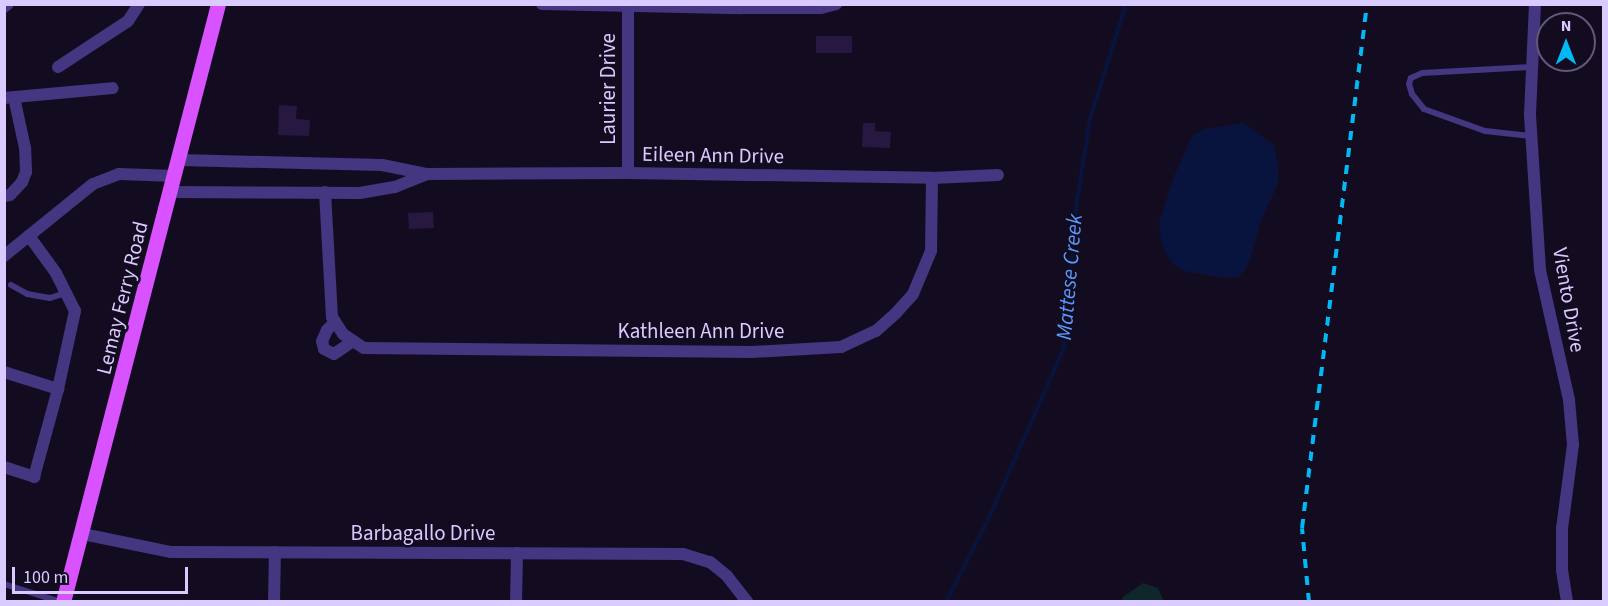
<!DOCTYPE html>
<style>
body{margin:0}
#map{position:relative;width:1608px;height:606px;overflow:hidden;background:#130c20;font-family:"Source Sans 3",sans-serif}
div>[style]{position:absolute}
.green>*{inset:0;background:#0f272a}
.water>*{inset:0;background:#08143d}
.stream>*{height:4px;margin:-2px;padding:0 2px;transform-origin:2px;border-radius:2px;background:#08143d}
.building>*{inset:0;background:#271841}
.lane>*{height:6px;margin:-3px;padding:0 3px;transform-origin:3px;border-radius:3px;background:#443680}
.street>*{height:12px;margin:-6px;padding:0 6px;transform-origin:6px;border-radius:6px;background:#443680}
.primary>*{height:15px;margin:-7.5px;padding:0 7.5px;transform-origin:7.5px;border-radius:7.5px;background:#d852ff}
.rail>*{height:4px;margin-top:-2px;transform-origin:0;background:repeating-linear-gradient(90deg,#00b9f6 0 9px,transparent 0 17px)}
span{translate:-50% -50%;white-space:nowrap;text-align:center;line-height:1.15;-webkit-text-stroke:5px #130c20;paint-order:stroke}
.street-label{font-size:21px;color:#d9cbff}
.water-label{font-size:22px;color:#599aff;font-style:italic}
.frame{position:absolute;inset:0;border:6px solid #d9cbff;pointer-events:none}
.north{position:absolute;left:1536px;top:12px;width:60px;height:60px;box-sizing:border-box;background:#130c20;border:2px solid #625879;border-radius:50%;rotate:0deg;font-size:16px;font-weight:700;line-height:24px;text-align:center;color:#d9cbff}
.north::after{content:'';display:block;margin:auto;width:21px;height:27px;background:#00b9f6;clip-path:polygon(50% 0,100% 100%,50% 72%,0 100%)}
.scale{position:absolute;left:12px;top:567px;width:176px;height:27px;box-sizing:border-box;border:3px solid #d9cbff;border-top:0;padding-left:8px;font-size:18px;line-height:21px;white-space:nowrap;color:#d9cbff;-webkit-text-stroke:4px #130c20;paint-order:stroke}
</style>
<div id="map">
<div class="green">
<div style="clip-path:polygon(1143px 583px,1158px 588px,1164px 601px,1121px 601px,1123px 597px)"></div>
</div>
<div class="water">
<div style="clip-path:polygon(1244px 123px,1274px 145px,1278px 163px,1278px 183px,1261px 221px,1251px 257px,1245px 270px,1238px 277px,1224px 278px,1185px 271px,1175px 266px,1165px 253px,1161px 239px,1159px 223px,1174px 176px,1192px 136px,1204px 129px)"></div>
</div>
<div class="stream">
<div style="left:946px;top:602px;width:92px;rotate:-62.9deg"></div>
<div style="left:988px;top:520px;width:188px;rotate:-66.2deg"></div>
<div style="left:1064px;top:348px;width:142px;rotate:-85.1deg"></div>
<div style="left:1076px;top:207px;width:89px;rotate:-81deg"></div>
<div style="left:1090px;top:119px;width:121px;rotate:-72.6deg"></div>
</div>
<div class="building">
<div style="clip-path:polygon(816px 36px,852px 36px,852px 53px,816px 53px)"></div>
<div style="clip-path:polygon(279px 105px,297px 106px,296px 119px,310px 120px,309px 136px,278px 135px)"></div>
<div style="clip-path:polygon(863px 123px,875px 123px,875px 131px,891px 132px,890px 148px,862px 147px)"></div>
<div style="clip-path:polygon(433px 212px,434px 228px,409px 229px,408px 213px)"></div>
</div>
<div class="lane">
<div style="left:1531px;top:136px;width:46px;rotate:-173.8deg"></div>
<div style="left:1485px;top:131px;width:65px;rotate:-160.2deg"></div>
<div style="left:1424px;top:109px;width:19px;rotate:-129deg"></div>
<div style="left:1412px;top:94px;width:10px;rotate:-107deg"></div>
<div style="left:1409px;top:84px;width:6px;rotate:-72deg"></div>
<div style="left:1411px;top:78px;width:12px;rotate:-24deg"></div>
<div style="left:1422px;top:73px;width:110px;rotate:-3.1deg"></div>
<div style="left:11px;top:285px;width:18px;rotate:29deg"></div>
<div style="left:27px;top:294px;width:23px;rotate:10deg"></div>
<div style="left:50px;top:298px;width:16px;rotate:-18deg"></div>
<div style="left:4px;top:584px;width:60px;rotate:17.5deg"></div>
</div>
<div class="street">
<div style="left:542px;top:4px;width:199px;rotate:1.2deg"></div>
<div style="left:741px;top:8px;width:80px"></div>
<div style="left:821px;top:8px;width:16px;rotate:-15deg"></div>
<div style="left:1535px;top:4px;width:111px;rotate:92.6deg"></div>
<div style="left:1530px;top:115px;width:155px;rotate:86.3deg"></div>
<div style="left:1540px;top:270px;width:133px;rotate:77.4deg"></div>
<div style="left:1569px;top:400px;width:45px;rotate:84.9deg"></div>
<div style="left:1573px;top:445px;width:84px;rotate:97.5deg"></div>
<div style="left:1562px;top:528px;width:42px;rotate:90deg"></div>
<div style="left:1562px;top:570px;width:32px;rotate:81deg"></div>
<div style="left:4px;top:7px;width:5px;rotate:-37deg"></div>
<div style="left:58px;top:67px;width:84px;rotate:-33.3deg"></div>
<div style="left:128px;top:21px;width:20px;rotate:-57deg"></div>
<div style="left:4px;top:98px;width:109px;rotate:-5.2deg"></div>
<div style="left:179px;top:160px;width:203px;rotate:1.4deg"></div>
<div style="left:382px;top:165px;width:46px;rotate:11.3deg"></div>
<div style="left:427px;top:174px;width:201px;rotate:-0.3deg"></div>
<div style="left:628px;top:173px;width:304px;rotate:0.9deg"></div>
<div style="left:932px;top:178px;width:66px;rotate:-2.6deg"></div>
<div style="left:628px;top:173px;width:167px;rotate:-90deg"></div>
<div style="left:171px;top:192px;width:189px;rotate:0.3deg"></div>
<div style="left:360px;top:193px;width:36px;rotate:-10deg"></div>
<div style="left:395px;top:187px;width:35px;rotate:-22deg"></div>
<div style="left:325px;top:192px;width:125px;rotate:86.8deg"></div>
<div style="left:332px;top:317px;width:20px;rotate:57deg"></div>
<div style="left:343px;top:334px;width:25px;rotate:34deg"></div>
<div style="left:364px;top:348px;width:387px;rotate:0.6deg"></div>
<div style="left:751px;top:352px;width:90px;rotate:-3.2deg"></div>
<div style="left:841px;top:347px;width:38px;rotate:-25deg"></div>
<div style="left:876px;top:331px;width:27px;rotate:-42deg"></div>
<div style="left:896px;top:313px;width:25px;rotate:-48deg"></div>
<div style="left:913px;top:294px;width:47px;rotate:-67.3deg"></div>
<div style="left:931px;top:251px;width:73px;rotate:-89.2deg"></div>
<div style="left:4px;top:196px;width:6px;rotate:-9deg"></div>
<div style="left:10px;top:195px;width:18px;rotate:-47deg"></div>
<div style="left:22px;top:182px;width:11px;rotate:-68deg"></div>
<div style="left:26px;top:172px;width:24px;rotate:-92deg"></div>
<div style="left:25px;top:148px;width:52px;rotate:-102.2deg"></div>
<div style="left:4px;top:256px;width:114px;rotate:-39deg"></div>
<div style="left:93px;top:184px;width:28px;rotate:-21deg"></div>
<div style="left:119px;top:174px;width:56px;rotate:2deg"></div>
<div style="left:335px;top:322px;width:11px;rotate:135deg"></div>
<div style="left:327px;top:330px;width:12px;rotate:114deg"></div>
<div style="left:322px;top:341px;width:8px;rotate:76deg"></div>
<div style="left:324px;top:349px;width:11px;rotate:27deg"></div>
<div style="left:334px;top:354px;width:23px;rotate:-34deg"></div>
<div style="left:4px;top:372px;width:57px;rotate:17.5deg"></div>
<div style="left:4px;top:467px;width:32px;rotate:18deg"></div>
<div style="left:34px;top:477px;width:91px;rotate:-74.7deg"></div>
<div style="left:58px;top:389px;width:80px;rotate:-77.7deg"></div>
<div style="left:75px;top:311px;width:42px;rotate:-116.6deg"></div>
<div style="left:56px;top:273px;width:46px;rotate:-126.1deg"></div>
<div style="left:83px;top:534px;width:90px;rotate:11.6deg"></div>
<div style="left:171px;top:552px;width:512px;rotate:0.22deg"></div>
<div style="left:683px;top:554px;width:28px;rotate:17deg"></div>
<div style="left:710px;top:562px;width:22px;rotate:39deg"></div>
<div style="left:727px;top:576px;width:33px;rotate:52deg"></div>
<div style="left:274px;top:602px;width:50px;rotate:-88.9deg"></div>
<div style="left:516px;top:602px;width:49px;rotate:-88.8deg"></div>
</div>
<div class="primary">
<div style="left:63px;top:602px;width:618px;rotate:-75.47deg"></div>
</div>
<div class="rail">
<div style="left:1309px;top:602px;width:74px;rotate:-95.4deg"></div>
<div style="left:1302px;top:528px;width:528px;rotate:-82.93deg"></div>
</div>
<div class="street-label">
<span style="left:608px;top:89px;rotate:-90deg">Laurier Drive</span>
<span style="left:713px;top:155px;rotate:1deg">Eileen Ann Drive</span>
<span style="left:122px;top:298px;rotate:-76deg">Lemay Ferry Road</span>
<span style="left:1569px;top:300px;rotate:80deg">Viento Drive</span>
<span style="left:701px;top:331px">Kathleen Ann Drive</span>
<span style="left:423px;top:533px">Barbagallo Drive</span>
</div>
<div class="water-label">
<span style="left:1070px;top:277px;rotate:-85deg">Mattese Creek</span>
</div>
<div class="frame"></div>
<div class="north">N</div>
<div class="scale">100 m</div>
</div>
